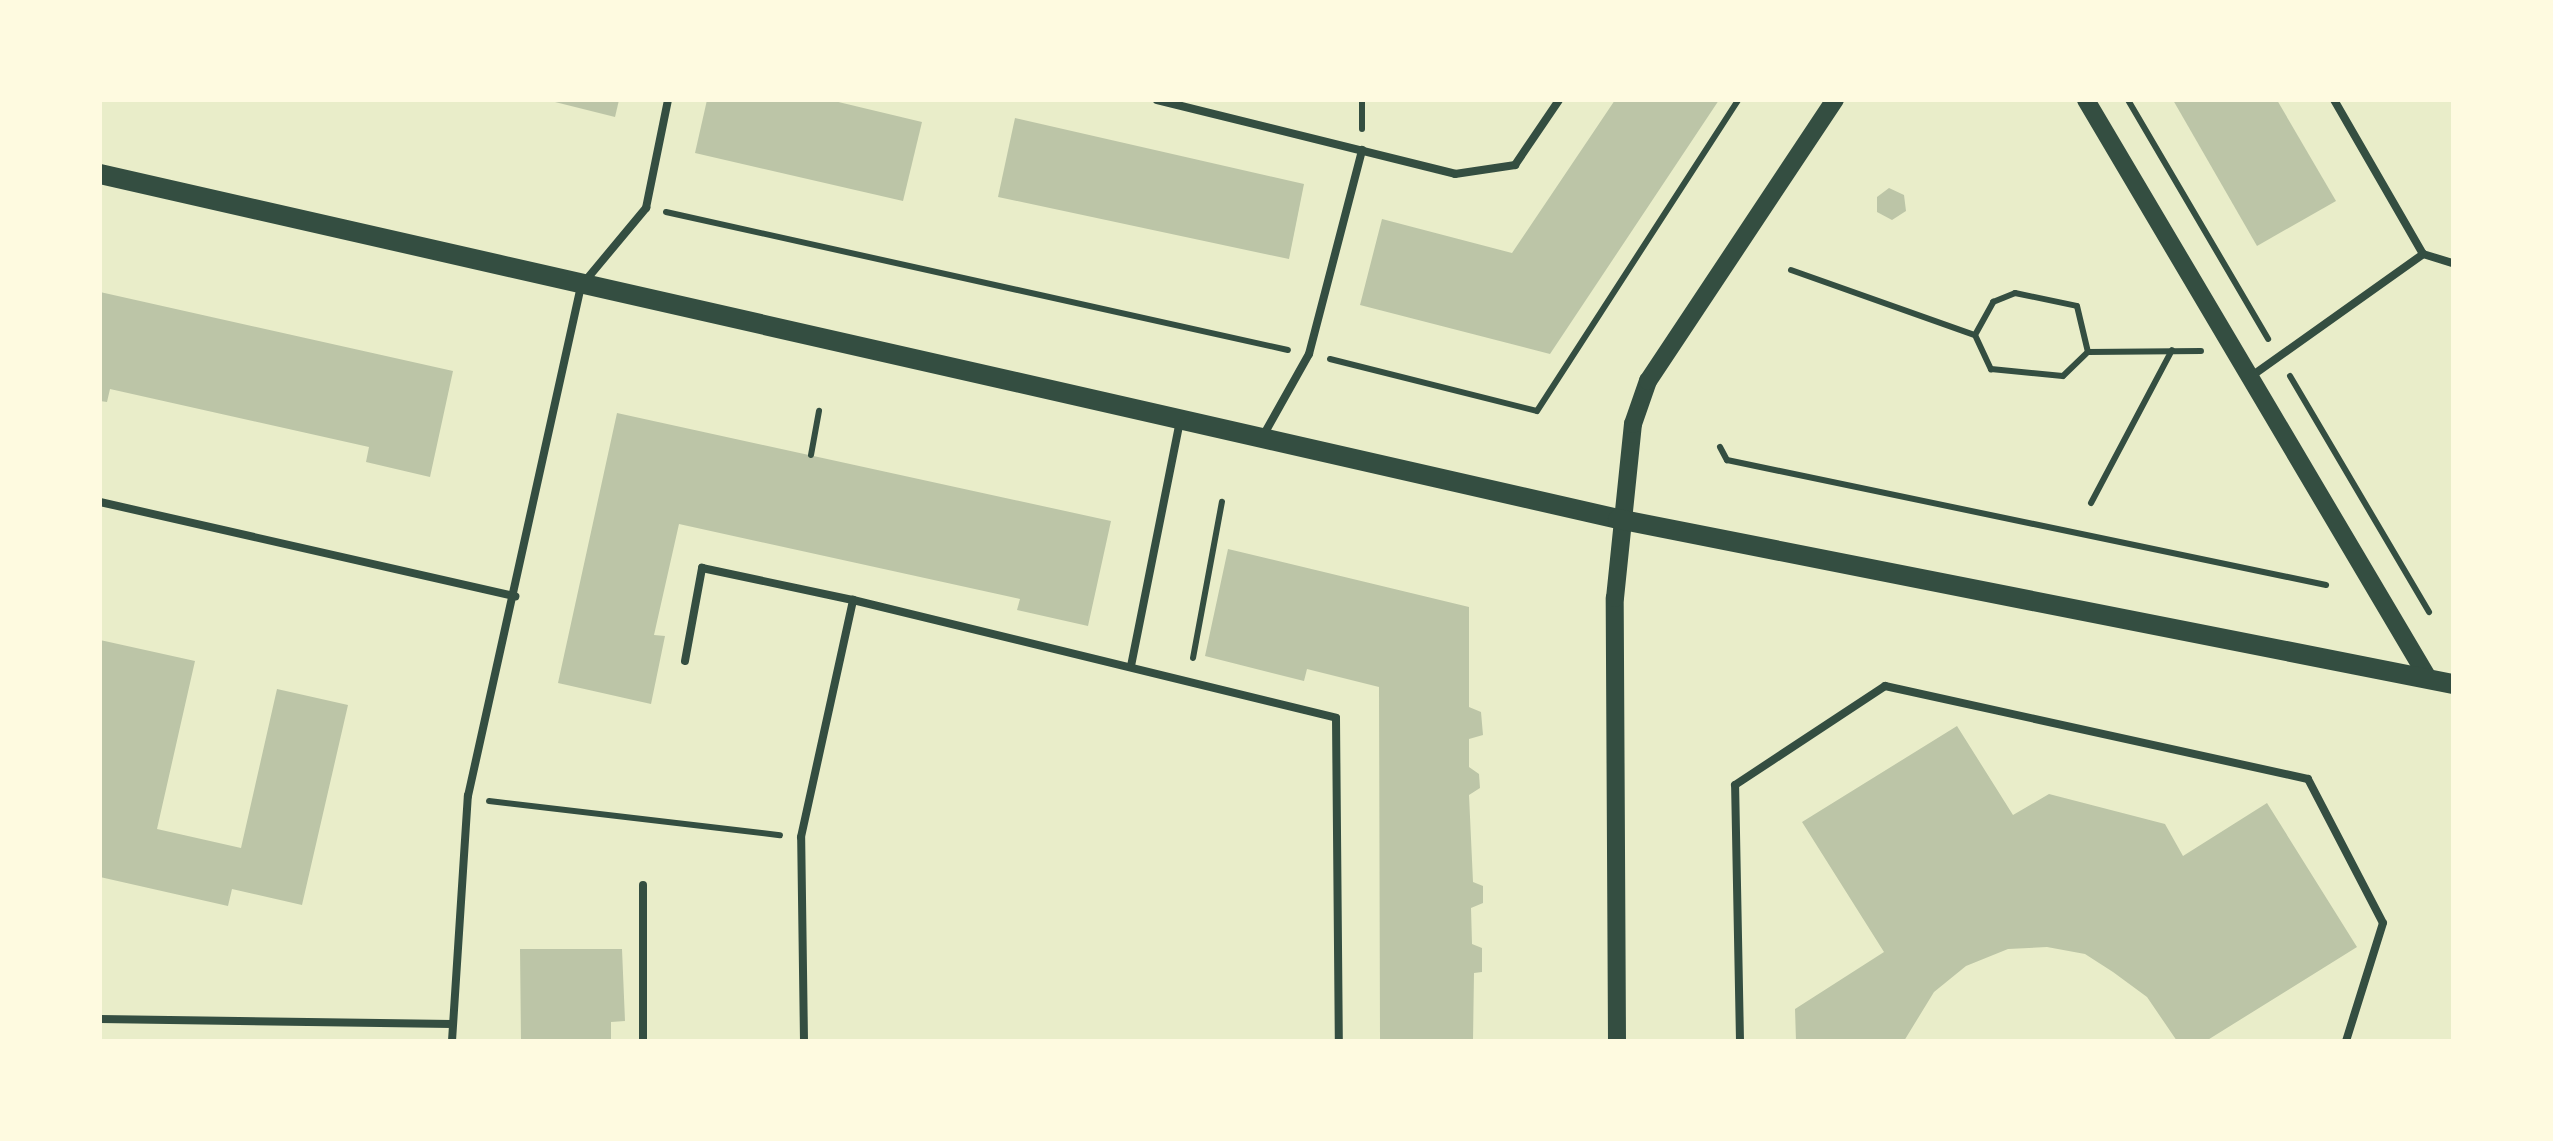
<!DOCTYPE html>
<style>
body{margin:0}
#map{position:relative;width:2553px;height:1141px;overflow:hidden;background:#e9edc9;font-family:Manrope,sans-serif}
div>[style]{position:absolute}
.building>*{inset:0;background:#bcc5a7}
.path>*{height:6px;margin:-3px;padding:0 3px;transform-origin:3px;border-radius:3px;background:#344e41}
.service>*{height:8px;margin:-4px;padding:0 4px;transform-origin:4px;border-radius:4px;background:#344e41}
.tertiary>*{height:18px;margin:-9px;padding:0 9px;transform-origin:9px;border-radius:9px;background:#344e41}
.secondary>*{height:20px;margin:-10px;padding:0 10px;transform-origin:10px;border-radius:10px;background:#344e41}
span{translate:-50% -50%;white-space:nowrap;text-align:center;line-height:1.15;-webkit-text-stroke:8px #fefae0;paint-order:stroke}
.frame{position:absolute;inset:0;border:102px solid #fefae0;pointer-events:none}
</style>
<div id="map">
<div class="building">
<div style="clip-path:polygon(547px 100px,619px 100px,615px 117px)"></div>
<div style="clip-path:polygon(707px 100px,830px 100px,922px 122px,903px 201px,695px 153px)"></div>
<div style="clip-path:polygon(1615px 100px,1719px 100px,1550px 354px,1360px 305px,1382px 219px,1512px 253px)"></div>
<div style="clip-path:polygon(2173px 100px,2277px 100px,2336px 201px,2257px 246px)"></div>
<div style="clip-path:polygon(1015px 118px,1304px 184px,1289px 259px,998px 197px)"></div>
<div style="clip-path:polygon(1889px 188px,1904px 195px,1906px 211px,1892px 220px,1877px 212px,1877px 197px)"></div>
<div style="clip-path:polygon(100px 292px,453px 371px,430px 477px,366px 462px,369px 447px,110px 389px,107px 402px,100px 401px)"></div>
<div style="clip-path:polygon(617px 413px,1111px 521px,1088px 626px,1017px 610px,1020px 599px,679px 524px,654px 635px,665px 636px,651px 704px,558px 683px)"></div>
<div style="clip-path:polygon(1228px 549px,1469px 607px,1469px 707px,1481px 712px,1483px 735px,1469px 739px,1469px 767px,1479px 774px,1480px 788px,1469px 795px,1473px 882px,1483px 886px,1483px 903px,1471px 908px,1472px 944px,1482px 948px,1482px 972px,1474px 973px,1473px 1041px,1380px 1041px,1379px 687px,1307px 669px,1304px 681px,1205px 656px)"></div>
<div style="clip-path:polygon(100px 640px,195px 661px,157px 829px,241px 848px,277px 689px,348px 705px,302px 905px,232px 889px,228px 906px,100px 877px)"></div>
<div style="clip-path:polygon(1957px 726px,2013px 815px,2049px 794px,2165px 824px,2183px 856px,2267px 803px,2357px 947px,2206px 1041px,2177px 1041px,2147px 997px,2113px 972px,2085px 954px,2047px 947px,2008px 949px,1966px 966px,1934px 992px,1904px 1041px,1796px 1041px,1795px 1009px,1884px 952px,1802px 822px)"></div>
<div style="clip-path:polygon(520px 949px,622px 949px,625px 1021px,611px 1022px,611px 1041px,521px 1041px)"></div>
</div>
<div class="path">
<div style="left:1362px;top:100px;width:29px;rotate:90deg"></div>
<div style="left:2128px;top:100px;width:277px;rotate:59.6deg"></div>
<div style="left:666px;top:212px;width:637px;rotate:12.51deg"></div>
<div style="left:1791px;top:270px;width:195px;rotate:19.5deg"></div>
<div style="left:1975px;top:335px;width:38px;rotate:65deg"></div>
<div style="left:1991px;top:369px;width:72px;rotate:5.6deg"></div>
<div style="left:2063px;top:376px;width:35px;rotate:-44deg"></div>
<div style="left:2088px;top:352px;width:113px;rotate:-0.5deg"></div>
<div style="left:1975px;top:335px;width:38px;rotate:-61deg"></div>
<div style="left:1993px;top:302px;width:24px;rotate:-22deg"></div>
<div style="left:2015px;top:293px;width:63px;rotate:11.8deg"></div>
<div style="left:2077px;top:306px;width:47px;rotate:76.6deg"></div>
<div style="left:1330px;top:359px;width:213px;rotate:14.1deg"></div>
<div style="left:1537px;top:411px;width:370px;rotate:-57.1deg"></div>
<div style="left:2290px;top:376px;width:274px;rotate:59.5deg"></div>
<div style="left:1720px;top:447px;width:15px;rotate:62deg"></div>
<div style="left:1727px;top:460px;width:612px;rotate:11.79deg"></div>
<div style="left:811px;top:455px;width:45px;rotate:-79.7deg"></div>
<div style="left:2091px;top:503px;width:173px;rotate:-62.1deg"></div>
<div style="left:1193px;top:658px;width:159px;rotate:-79.5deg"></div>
<div style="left:489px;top:801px;width:293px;rotate:6.7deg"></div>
</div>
<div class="service">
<div style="left:1157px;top:100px;width:307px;rotate:13.9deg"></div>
<div style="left:1455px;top:174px;width:61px;rotate:-8.5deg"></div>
<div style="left:1515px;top:165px;width:78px;rotate:-55.9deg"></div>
<div style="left:2423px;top:254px;width:31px;rotate:17deg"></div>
<div style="left:2253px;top:375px;width:209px;rotate:-35.4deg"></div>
<div style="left:2423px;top:254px;width:178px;rotate:-120deg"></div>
<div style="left:1263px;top:436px;width:94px;rotate:-60.7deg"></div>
<div style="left:1309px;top:354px;width:211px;rotate:-75.4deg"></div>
<div style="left:100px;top:502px;width:426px;rotate:12.8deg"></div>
<div style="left:685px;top:661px;width:95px;rotate:-79.6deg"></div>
<div style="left:702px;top:568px;width:154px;rotate:12deg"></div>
<div style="left:1131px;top:666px;width:251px;rotate:-78.7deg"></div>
<div style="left:643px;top:885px;width:156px;rotate:90deg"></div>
<div style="left:100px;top:1019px;width:352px;rotate:0.8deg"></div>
<div style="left:452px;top:1041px;width:246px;rotate:-86.3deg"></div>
<div style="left:468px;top:796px;width:522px;rotate:-77.51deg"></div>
<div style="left:581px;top:286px;width:102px;rotate:-50.2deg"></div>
<div style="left:646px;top:208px;width:110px;rotate:-78.5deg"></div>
<div style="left:804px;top:1041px;width:204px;rotate:-90.8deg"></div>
<div style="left:801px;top:837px;width:243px;rotate:-77.6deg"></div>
<div style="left:853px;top:600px;width:497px;rotate:13.7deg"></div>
<div style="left:1336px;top:718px;width:323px;rotate:89.5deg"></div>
<div style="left:1740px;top:1041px;width:256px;rotate:-91.1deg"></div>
<div style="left:1735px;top:785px;width:180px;rotate:-33.4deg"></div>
<div style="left:1885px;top:686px;width:433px;rotate:12.4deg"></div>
<div style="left:2308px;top:779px;width:162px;rotate:62.5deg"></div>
<div style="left:2383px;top:923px;width:124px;rotate:107.4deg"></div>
</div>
<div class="tertiary">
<div style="left:2086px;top:100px;width:672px;rotate:59.39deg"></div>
<div style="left:1617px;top:1041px;width:443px;rotate:-90.3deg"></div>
<div style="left:1615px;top:598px;width:175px;rotate:-84.1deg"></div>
<div style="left:1633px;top:424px;width:46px;rotate:-70.8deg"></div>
<div style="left:1648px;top:381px;width:338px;rotate:-56.4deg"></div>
</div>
<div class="secondary">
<div style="left:100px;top:174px;width:1557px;rotate:12.8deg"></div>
<div style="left:1618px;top:519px;width:851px;rotate:11.18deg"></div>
</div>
<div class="frame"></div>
</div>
